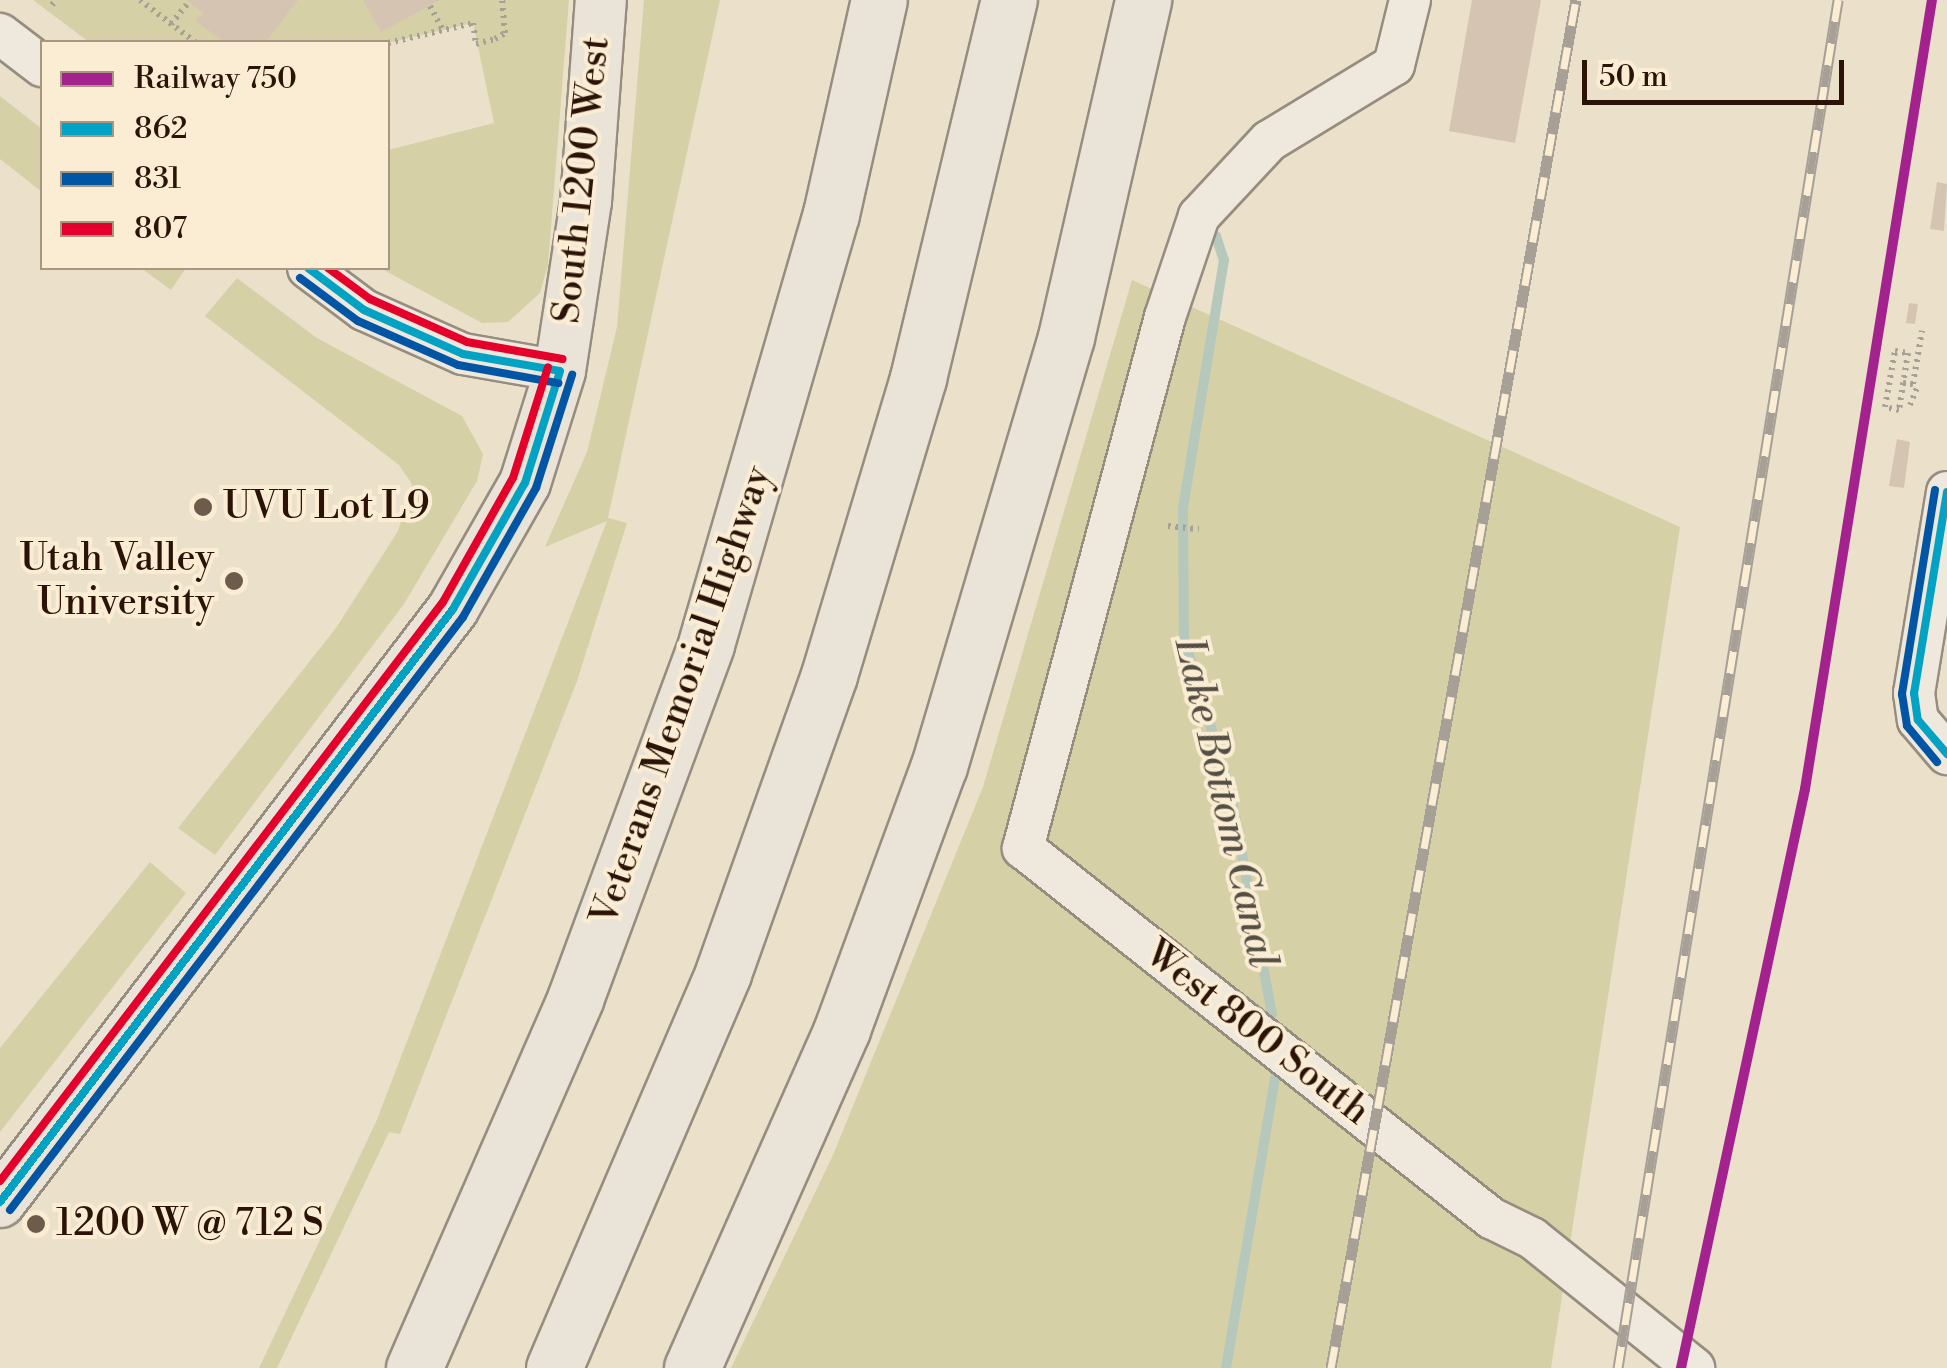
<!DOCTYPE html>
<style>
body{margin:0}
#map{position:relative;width:1947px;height:1368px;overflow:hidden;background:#ebe0c9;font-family:"Libre Bodoni",serif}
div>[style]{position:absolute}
.green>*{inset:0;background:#d6d0a7}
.stream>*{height:10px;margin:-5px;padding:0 5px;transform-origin:5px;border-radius:5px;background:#b6c8bc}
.building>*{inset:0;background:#d6c4b2}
.path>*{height:6px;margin-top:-3px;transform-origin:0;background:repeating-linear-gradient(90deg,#a7a097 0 2.5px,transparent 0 7.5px)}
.roads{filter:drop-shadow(2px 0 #968d7f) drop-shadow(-2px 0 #968d7f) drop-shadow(0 2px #968d7f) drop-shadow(0 -2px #968d7f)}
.minor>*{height:40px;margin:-20px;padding:0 20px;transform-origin:20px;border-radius:20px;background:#eee8dd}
.major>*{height:50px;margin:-25px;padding:0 25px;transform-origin:25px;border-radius:25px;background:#eae3d7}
.highway>*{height:55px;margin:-27.5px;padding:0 27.5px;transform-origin:27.5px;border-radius:27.5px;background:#eae3d7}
.rail>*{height:11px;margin-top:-5.5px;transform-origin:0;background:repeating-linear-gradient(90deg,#fbedd3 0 22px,#a7a097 0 44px);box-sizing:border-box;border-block:2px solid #a7a097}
.bus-1>*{height:8px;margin:-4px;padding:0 4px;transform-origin:4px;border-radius:4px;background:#02a2c4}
.bus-2>*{height:8px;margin:-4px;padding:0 4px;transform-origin:4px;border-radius:4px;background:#0055a4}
.bus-3>*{height:8px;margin:-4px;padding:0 4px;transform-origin:4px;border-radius:4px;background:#e4002b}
.rail-1>*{height:10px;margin:-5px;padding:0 5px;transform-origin:5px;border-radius:5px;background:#a4228e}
.dots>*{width:28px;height:28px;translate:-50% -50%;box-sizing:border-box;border:5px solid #fbedd3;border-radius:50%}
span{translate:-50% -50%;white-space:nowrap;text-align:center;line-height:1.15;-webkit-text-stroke:8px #fbedd3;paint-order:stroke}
.street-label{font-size:38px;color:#2b1407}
.poi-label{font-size:38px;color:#2b1407}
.left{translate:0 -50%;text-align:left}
.right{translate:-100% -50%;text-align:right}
.water-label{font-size:40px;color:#544f45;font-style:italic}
.legend{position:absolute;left:40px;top:40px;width:350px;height:230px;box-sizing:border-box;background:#fbedd3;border:2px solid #a89681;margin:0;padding:12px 18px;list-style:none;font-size:30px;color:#2b1407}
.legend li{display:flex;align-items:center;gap:20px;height:50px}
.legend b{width:50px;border:2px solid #a89681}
.scale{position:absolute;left:1582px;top:60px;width:262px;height:45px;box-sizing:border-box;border:5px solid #2b1407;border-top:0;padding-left:12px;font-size:30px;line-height:35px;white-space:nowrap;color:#2b1407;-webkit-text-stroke:8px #fbedd3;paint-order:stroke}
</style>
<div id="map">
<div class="green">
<div style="clip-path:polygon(33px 0,569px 0,548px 265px,540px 293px,508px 322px,482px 323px,380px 268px,388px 268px,388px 150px,494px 123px,473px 23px,388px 43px,89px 42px)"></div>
<div style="clip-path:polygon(644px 0,720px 0,608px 518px,627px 523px,577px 681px,400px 1134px,389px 1132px,277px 1368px,259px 1368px,376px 1122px,607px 521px,545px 547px,587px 452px,617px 327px)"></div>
<div style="clip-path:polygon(0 96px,42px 129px,42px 192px,0 159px)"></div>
<div style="clip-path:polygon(141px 268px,186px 268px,171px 290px)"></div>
<div style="clip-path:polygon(237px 278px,317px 338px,462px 416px,483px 454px,477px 481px,404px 604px,215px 855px,178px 828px,336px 628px,398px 531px,412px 484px,399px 465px,205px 316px)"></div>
<div style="clip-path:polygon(1132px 280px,1680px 527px,1551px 1368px,731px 1368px,833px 1155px,983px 787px)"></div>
<div style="clip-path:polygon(150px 862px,186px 893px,0 1132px,0 1048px)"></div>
</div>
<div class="stream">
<div style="left:1216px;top:236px;width:25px;rotate:72deg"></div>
<div style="left:1224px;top:260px;width:252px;rotate:99.4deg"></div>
<div style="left:1183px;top:509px;width:129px;rotate:89.6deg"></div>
<div style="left:1184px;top:638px;width:159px;rotate:73.2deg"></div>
<div style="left:1230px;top:790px;width:228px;rotate:79.4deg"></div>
<div style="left:1226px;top:1368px;width:294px;rotate:-80.4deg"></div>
</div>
<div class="building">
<div style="clip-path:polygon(187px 0,298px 0,266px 42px,224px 42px,196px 21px,203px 13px)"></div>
<div style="clip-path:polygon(363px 0,440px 0,381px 32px)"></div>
<div style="clip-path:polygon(1472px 0,1541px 0,1515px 143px,1449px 131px)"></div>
<div style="clip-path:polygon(1937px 182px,1947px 184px,1944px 231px,1930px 229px)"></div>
<div style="clip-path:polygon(1909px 303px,1918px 304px,1915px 324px,1906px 323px)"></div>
<div style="clip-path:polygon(1897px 439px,1910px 442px,1904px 488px,1889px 486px)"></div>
</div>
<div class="path">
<div style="left:140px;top:0;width:69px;rotate:37.4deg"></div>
<div style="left:52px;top:5px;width:6px;rotate:-51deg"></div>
<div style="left:430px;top:6px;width:27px;rotate:62deg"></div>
<div style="left:171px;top:24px;width:28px;rotate:-51deg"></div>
<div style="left:388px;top:43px;width:87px;rotate:-13.2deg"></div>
<div style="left:473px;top:23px;width:21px;rotate:82deg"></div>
<div style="left:476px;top:44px;width:20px;rotate:-15deg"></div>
<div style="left:495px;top:39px;width:12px;rotate:-31deg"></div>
<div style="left:505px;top:33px;width:33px;rotate:-95deg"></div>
<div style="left:1895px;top:351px;width:13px;rotate:9deg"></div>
<div style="left:1908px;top:353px;width:58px;rotate:99deg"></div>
<div style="left:1899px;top:410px;width:14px;rotate:-168deg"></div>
<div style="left:1885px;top:407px;width:57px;rotate:-79.9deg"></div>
<div style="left:1903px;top:383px;width:10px;rotate:6deg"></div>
<div style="left:1913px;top:384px;width:54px;rotate:-80.4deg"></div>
<div style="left:1910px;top:405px;width:22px;rotate:-68deg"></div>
<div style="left:1168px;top:526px;width:31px;rotate:6deg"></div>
</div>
<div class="roads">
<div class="minor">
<div style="left:1410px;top:0;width:67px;rotate:103.8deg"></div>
<div style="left:1394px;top:65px;width:146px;rotate:148.7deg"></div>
<div style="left:1269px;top:141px;width:103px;rotate:133deg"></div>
<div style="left:1199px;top:216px;width:107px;rotate:108.6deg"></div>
<div style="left:1165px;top:317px;width:550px;rotate:104.97deg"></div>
<div style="left:1023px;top:848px;width:597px;rotate:38.33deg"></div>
<div style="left:1491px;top:1218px;width:46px;rotate:26deg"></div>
<div style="left:1532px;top:1238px;width:208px;rotate:38.7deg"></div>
<div style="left:0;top:34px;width:53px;rotate:37.3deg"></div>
<div style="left:308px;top:268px;width:70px;rotate:36.9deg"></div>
<div style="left:364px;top:310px;width:108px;rotate:24deg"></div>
<div style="left:463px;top:354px;width:98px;rotate:9.9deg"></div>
<div style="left:1947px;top:492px;width:204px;rotate:99.3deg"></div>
<div style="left:1914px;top:693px;width:27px;rotate:82deg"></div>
<div style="left:1918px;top:720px;width:45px;rotate:49.5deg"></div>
</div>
<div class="major">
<div style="left:0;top:1202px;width:746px;rotate:-52.62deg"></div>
<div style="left:453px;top:609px;width:145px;rotate:-60.3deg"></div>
<div style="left:525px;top:483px;width:117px;rotate:-72.6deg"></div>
<div style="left:560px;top:371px;width:171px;rotate:-81.3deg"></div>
<div style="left:586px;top:202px;width:203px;rotate:-85.8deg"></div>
</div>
<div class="highway">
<div style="left:414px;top:1368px;width:403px;rotate:-66.4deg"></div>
<div style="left:575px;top:999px;width:378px;rotate:-69.7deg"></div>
<div style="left:706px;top:644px;width:448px;rotate:-73.8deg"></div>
<div style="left:831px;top:214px;width:219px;rotate:-77.4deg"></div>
<div style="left:554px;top:1368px;width:430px;rotate:-66.8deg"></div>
<div style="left:723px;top:973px;width:316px;rotate:-70.4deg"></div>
<div style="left:829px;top:675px;width:310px;rotate:-73.3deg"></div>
<div style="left:918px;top:378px;width:389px;rotate:-76.5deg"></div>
<div style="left:692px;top:1368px;width:371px;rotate:-66.1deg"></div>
<div style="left:842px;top:1029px;width:280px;rotate:-69.8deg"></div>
<div style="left:939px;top:766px;width:447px;rotate:-73.5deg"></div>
<div style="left:1066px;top:337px;width:346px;rotate:-77.1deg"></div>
</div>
</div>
<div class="rail">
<div style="left:1331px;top:1368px;width:1390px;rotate:-79.85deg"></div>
<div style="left:1618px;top:1368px;width:1386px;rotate:-80.86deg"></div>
</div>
<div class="bus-1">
<div style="left:308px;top:268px;width:70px;rotate:36.9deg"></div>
<div style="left:364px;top:310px;width:108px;rotate:24deg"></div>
<div style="left:463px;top:354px;width:98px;rotate:9.9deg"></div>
<div style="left:1947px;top:492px;width:204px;rotate:99.3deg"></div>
<div style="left:1914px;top:693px;width:27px;rotate:82deg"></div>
<div style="left:1918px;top:720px;width:45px;rotate:49.5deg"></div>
<div style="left:0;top:1202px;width:746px;rotate:-52.62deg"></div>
<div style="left:453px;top:609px;width:145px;rotate:-60.3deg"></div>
<div style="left:525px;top:483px;width:117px;rotate:-72.6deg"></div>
</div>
<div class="bus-2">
<div style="left:300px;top:278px;width:72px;rotate:36.6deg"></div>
<div style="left:358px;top:321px;width:109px;rotate:23.7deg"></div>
<div style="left:458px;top:365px;width:102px;rotate:10.2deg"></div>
<div style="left:1935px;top:490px;width:207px;rotate:99.2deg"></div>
<div style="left:1902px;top:694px;width:32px;rotate:81deg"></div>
<div style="left:1907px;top:726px;width:47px;rotate:50.2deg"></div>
<div style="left:10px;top:1210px;width:746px;rotate:-52.62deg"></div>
<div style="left:463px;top:617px;width:148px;rotate:-60.5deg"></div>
<div style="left:536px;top:488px;width:119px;rotate:-72.3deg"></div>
</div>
<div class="bus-3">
<div style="left:328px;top:268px;width:52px;rotate:36.4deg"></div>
<div style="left:370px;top:299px;width:106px;rotate:23.9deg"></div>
<div style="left:467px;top:342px;width:97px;rotate:10.1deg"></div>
<div style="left:0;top:1181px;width:729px;rotate:-52.58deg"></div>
<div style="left:443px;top:602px;width:142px;rotate:-60.6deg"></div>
<div style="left:513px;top:478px;width:116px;rotate:-72.5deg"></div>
</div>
<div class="rail-1">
<div style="left:1681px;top:1368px;width:592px;rotate:-77.91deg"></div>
<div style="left:1805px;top:789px;width:799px;rotate:-80.86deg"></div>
</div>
<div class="dots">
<div style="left:203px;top:507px;background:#6e5b4b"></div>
<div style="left:234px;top:581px;background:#6e5b4b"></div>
<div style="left:36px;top:1224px;background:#6e5b4b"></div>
</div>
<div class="street-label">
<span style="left:582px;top:180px;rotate:-84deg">South 1200 West</span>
<span style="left:682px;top:696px;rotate:-71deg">Veterans Memorial Highway</span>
<span style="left:1257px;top:1033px;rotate:38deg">West 800 South</span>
</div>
<div class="poi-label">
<span class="left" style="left:223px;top:507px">UVU Lot L9</span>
<span class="right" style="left:214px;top:581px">Utah Valley<br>University</span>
<span class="left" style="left:56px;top:1224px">1200 W @ 712 S</span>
</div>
<div class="water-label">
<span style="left:1225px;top:803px;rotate:77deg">Lake Bottom Canal</span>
</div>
<ul class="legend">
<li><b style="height:12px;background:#a4228e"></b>Railway 750</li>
<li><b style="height:12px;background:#02a2c4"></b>862</li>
<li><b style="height:12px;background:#0055a4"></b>831</li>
<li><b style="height:12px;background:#e4002b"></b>807</li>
</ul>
<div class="scale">50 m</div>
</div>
